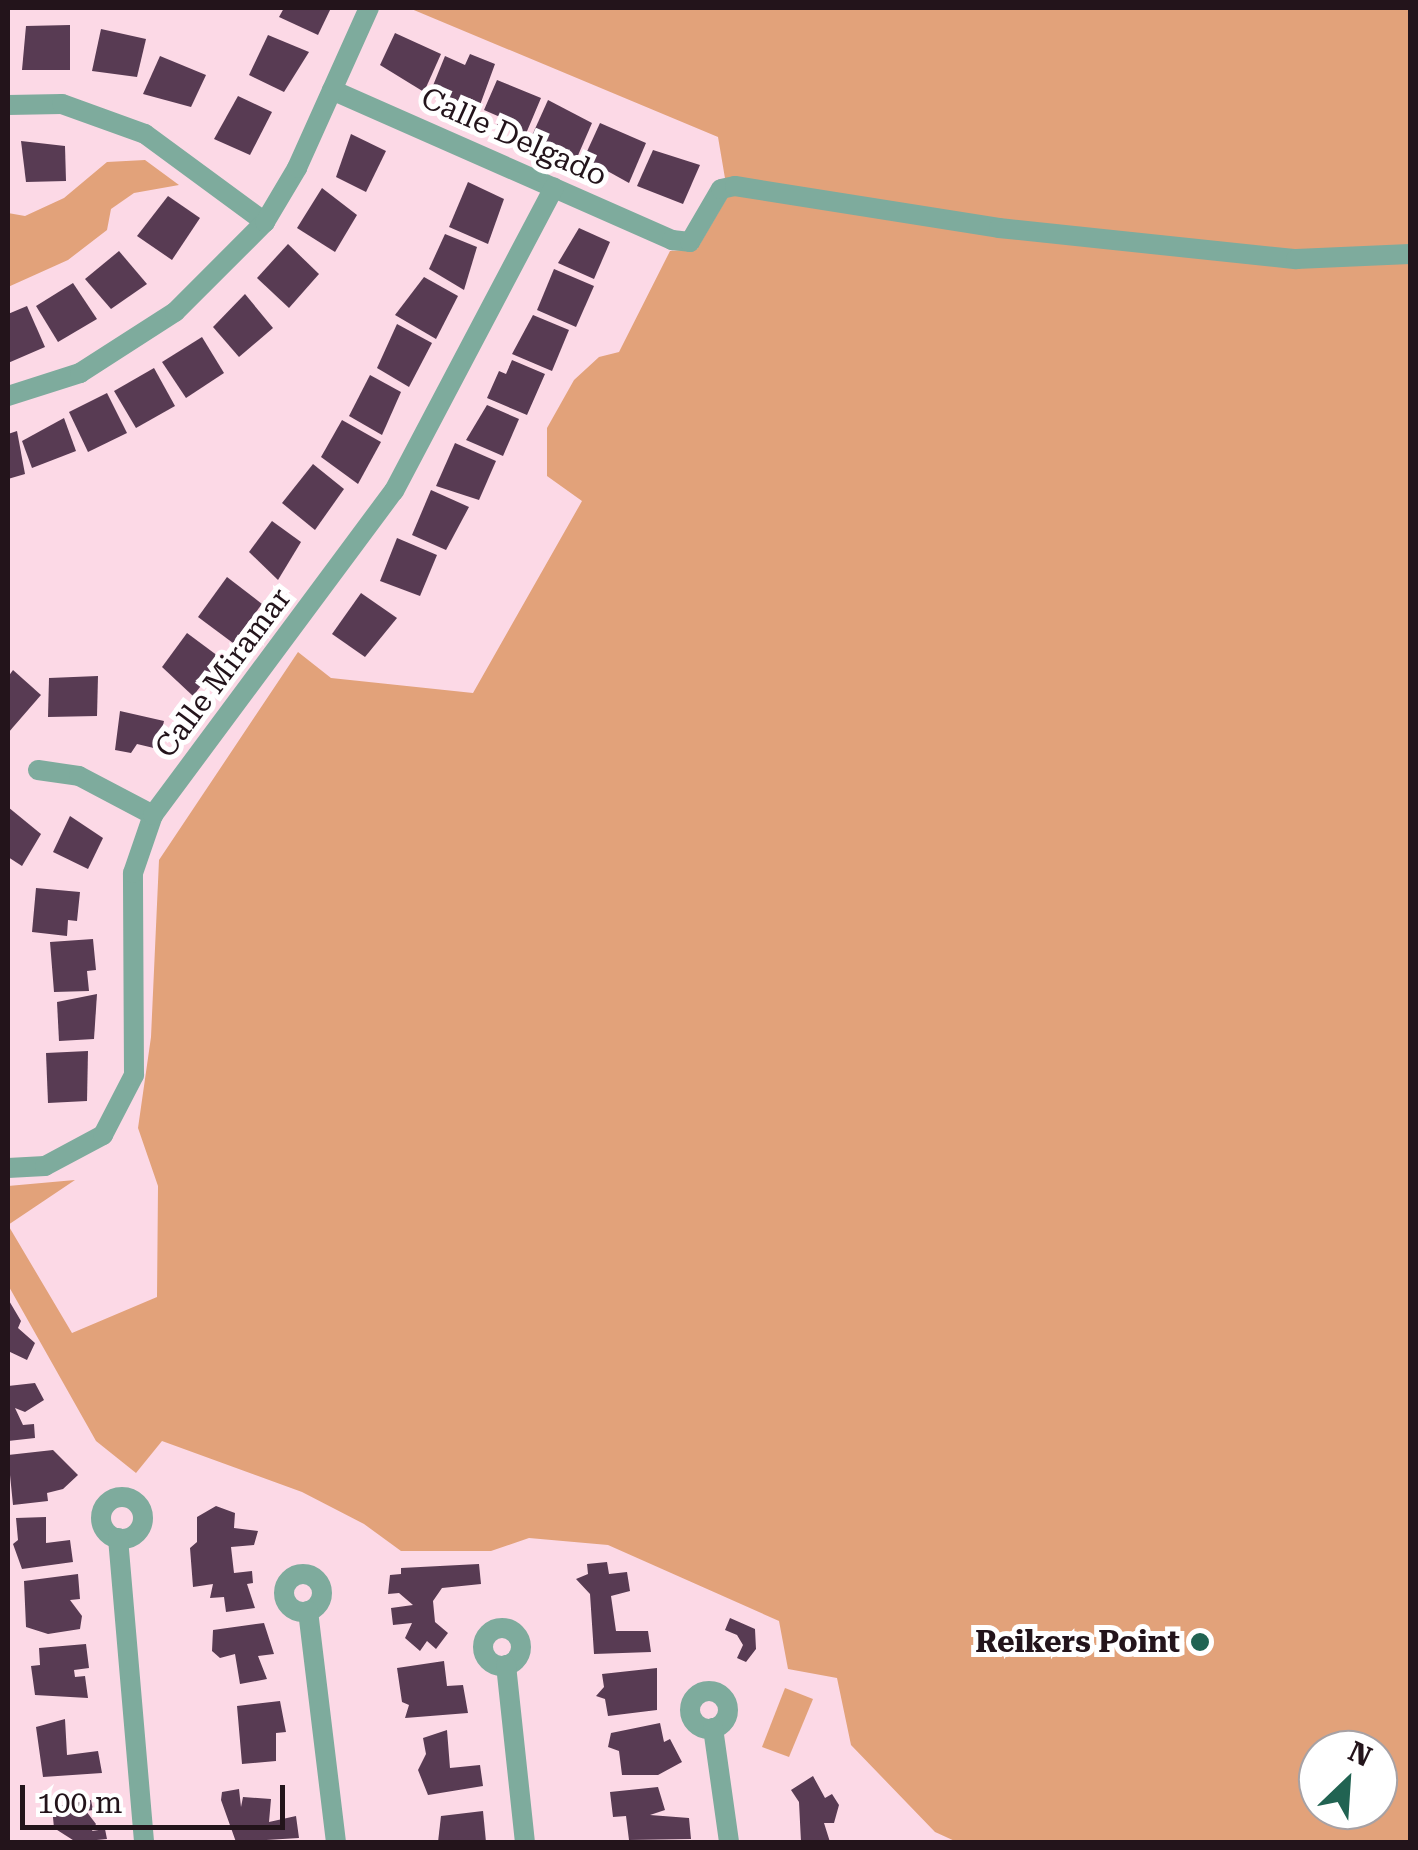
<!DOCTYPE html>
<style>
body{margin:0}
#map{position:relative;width:1418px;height:1850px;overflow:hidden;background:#fcd9e6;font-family:"Roboto Serif",serif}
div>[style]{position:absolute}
.green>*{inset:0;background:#e2a27a}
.building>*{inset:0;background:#583b53}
.minor>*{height:20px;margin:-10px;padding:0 10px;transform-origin:10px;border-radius:10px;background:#7eab9d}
.minor>.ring{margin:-10px;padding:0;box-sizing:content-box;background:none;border:20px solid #7eab9d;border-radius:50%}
.dots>*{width:28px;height:28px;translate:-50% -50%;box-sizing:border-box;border:5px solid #fff;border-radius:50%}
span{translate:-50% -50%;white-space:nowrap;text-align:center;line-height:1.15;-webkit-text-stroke:10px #fff;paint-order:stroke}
.street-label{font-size:30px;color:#23141b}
.poi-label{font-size:30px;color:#23141b;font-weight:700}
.right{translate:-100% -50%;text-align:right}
.frame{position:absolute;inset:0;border:10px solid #23141b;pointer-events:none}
.north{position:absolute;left:1298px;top:1730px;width:100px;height:100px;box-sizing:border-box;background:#fff;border:2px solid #a7a1a4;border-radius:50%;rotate:25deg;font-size:28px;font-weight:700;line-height:40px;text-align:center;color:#23141b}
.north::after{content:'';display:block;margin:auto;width:35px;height:45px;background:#216352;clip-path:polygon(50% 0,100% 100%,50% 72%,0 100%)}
.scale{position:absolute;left:20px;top:1785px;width:265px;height:45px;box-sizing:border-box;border:5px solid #23141b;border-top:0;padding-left:12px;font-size:30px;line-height:35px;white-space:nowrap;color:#23141b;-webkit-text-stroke:8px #fff;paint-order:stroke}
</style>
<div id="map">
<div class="green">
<div style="clip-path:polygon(evenodd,409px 8px,1410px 8px,1410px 1842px,957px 1842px,935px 1832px,851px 1745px,837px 1678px,788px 1669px,779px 1621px,608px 1545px,529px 1538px,491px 1551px,401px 1551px,364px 1524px,302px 1492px,162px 1441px,136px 1473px,96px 1441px,8px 1285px,8px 1186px,75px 1180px,8px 1225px,72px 1333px,157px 1297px,158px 1186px,138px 1128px,151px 1037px,159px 860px,298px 652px,331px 678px,473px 693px,582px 501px,547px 476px,547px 428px,574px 380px,599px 357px,619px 352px,670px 251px,697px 249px,728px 196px,718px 137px,409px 8px,1318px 1750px,1378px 1750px,1378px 1810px,1318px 1810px,1318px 1750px)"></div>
<div style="clip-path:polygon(145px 160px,179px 185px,134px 193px,111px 209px,107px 230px,68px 260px,8px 287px,8px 213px,25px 216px,64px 198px,107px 162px)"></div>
<div style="clip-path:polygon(785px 1688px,813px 1699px,789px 1757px,762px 1747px)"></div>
</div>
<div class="building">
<div style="clip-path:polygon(284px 8px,331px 8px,318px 35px,279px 17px)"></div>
<div style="clip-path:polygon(70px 25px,70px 70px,22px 70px,26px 26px)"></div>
<div style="clip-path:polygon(101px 29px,146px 39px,137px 77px,92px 71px)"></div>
<div style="clip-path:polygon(395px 33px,441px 54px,424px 92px,380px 65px)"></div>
<div style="clip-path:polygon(268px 35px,309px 52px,284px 92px,249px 75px)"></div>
<div style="clip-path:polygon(470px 54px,495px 64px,476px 116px,442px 101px,445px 94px,432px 88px,445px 56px,465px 65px)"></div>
<div style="clip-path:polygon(160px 56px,206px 75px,191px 107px,143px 94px)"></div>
<div style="clip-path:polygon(497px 80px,541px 98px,525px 136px,497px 125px,500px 117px,484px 110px)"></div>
<div style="clip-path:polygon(238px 96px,272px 112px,250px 155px,214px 139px)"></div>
<div style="clip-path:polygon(548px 100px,592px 123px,576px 160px,530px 140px)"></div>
<div style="clip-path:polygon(600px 123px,646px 143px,629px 183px,584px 158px)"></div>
<div style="clip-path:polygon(351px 134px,386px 151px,366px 192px,336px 177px)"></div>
<div style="clip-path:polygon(21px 141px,65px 146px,66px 181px,26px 182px)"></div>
<div style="clip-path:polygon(653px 150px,700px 165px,683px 204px,637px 186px)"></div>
<div style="clip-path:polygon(468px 182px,504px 199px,488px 244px,449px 227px)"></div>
<div style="clip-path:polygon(322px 188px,357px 215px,335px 252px,297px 228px)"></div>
<div style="clip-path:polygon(168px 196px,200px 218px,172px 260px,137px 236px)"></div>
<div style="clip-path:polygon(579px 228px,610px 242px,594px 279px,558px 263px)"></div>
<div style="clip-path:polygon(445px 234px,477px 247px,464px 290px,429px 269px)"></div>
<div style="clip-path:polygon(288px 244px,319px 274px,289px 308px,257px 278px)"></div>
<div style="clip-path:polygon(119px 251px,147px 284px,111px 309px,85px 279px)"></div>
<div style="clip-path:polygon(554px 269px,594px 286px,576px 327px,537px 310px)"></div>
<div style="clip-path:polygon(424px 277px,458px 296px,436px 339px,395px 315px)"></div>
<div style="clip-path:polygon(73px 283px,97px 319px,58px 342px,36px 306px)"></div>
<div style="clip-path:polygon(245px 294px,273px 328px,239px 357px,213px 327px)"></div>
<div style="clip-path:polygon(27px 306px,45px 347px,8px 363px,8px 314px)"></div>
<div style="clip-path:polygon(533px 315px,569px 330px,552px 371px,512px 354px)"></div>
<div style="clip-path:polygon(397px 324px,432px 343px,409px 387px,377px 368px)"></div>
<div style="clip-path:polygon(202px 337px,224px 373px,186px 398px,162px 362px)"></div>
<div style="clip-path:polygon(512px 360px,545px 374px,527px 415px,487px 398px,499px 371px,506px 374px)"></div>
<div style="clip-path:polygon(154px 368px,175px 406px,136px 428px,114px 391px)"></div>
<div style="clip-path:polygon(370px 375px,401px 392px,382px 435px,349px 416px)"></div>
<div style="clip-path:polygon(107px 393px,127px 433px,88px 452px,69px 412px)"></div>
<div style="clip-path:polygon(487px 405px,519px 419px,503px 456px,466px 440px)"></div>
<div style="clip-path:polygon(64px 418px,76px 451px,32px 468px,22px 441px)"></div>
<div style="clip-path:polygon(342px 420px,381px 442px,358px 484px,321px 457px)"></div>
<div style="clip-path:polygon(17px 431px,25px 474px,8px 479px,8px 434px)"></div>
<div style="clip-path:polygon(455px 443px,496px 461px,479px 500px,436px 486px)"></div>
<div style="clip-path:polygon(313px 464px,344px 489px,315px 530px,282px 503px)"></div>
<div style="clip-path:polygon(431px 490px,469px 507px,446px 550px,412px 535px)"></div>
<div style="clip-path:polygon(272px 521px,301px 542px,278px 580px,249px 552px)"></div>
<div style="clip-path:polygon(397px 538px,437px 555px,420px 596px,380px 581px)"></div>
<div style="clip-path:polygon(227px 577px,262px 604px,233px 643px,198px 617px)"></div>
<div style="clip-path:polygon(361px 593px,397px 618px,365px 657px,332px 634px)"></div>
<div style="clip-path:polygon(187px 633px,222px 659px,193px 696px,162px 667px)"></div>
<div style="clip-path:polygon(13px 670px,41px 695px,8px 733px,8px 677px)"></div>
<div style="clip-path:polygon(98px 676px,97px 716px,48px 717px,49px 678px)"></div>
<div style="clip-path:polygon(120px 711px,164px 721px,158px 749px,137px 744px,131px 753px,115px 750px)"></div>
<div style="clip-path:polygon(8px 807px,41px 834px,22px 866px,8px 857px)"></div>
<div style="clip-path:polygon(70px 816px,103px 838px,88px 869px,53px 852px)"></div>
<div style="clip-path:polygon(36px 888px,80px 892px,77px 921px,68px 920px,67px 936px,32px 932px)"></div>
<div style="clip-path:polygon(93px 939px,96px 970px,87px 971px,89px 991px,54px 992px,50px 942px)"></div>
<div style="clip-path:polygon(97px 994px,94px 1039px,59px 1041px,57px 1002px)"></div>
<div style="clip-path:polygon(88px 1051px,87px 1101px,48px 1103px,46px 1053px)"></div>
<div style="clip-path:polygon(8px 1299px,21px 1321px,18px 1328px,35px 1343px,27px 1360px,8px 1351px)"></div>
<div style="clip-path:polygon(35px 1383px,44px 1400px,25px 1412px,15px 1408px,23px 1425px,34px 1424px,35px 1438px,8px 1441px,8px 1386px)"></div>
<div style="clip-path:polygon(53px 1450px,78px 1475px,63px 1489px,47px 1493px,48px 1501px,13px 1505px,8px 1455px)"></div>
<div style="clip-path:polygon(216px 1506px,235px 1513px,234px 1528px,258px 1531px,254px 1545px,231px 1547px,234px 1573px,252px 1571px,253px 1583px,247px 1584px,255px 1608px,226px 1612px,224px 1597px,210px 1598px,213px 1584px,193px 1587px,190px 1548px,197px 1542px,197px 1517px)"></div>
<div style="clip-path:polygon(46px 1517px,46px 1543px,70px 1540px,73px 1562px,22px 1569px,13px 1544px,18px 1540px,16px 1518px)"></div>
<div style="clip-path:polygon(607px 1562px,609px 1574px,627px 1572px,630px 1591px,611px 1596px,616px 1631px,648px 1631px,651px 1652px,594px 1654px,590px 1594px,576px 1579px,588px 1574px,587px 1564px)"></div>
<div style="clip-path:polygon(479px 1564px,481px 1584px,442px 1588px,433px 1601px,435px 1622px,448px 1633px,436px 1649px,427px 1641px,420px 1651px,405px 1638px,412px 1623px,393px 1625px,391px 1608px,413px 1605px,399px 1593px,388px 1594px,390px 1575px,401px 1574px,401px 1568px)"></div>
<div style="clip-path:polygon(78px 1574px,80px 1599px,70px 1600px,82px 1616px,80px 1629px,48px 1634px,26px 1627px,24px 1581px)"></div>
<div style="clip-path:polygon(730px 1618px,755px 1629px,756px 1649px,746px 1662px,737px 1658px,743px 1645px,737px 1635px,725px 1630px)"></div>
<div style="clip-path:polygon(264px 1623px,274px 1654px,258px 1656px,267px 1679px,240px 1684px,235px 1654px,220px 1658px,212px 1651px,213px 1630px)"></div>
<div style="clip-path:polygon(86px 1644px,89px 1668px,74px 1670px,75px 1677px,85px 1676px,88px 1698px,35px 1695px,31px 1666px,40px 1665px,39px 1648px)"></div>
<div style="clip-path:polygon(444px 1661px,447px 1686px,463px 1685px,468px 1713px,405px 1718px,409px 1705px,402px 1702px,397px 1668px)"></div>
<div style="clip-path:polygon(657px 1668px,657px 1710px,608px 1716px,605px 1699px,596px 1696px,604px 1687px,602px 1674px)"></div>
<div style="clip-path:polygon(280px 1701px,286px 1732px,276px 1733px,276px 1761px,242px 1764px,237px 1706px)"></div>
<div style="clip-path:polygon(65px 1719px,67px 1755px,98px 1751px,102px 1773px,43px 1777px,36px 1727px)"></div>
<div style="clip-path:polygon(660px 1723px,664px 1742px,670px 1739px,682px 1762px,658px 1775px,622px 1775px,619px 1751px,608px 1747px,611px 1733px)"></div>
<div style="clip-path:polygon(447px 1730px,450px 1768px,480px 1765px,483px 1786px,428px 1795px,418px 1770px,426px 1754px,423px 1738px)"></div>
<div style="clip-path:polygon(813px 1776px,825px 1798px,832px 1794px,839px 1805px,834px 1823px,824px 1823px,830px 1842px,801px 1842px,799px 1802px,791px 1790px)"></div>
<div style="clip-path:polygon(658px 1787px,665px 1810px,650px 1815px,689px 1818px,691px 1839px,629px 1840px,626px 1816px,613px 1817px,610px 1792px)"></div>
<div style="clip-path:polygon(239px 1789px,241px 1807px,243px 1797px,271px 1799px,269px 1822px,296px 1816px,299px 1838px,236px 1842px,221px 1800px,222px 1792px)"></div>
<div style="clip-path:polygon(91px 1800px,93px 1810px,86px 1811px,96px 1824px,92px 1831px,105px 1829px,107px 1839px,76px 1842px,54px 1828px,52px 1807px)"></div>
<div style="clip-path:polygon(483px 1811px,486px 1842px,438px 1842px,441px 1816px)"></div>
</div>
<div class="minor">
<div style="left:332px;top:90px;width:372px;rotate:23.8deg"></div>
<div style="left:672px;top:240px;width:18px;rotate:6deg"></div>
<div style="left:690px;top:242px;width:61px;rotate:-59.7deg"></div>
<div style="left:721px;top:189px;width:14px;rotate:-12deg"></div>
<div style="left:735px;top:186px;width:267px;rotate:9deg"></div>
<div style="left:999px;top:228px;width:299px;rotate:6deg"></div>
<div style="left:1296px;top:259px;width:114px;rotate:-2.5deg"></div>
<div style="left:8px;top:105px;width:54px;rotate:-1.1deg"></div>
<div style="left:62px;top:104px;width:88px;rotate:19.9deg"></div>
<div style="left:145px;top:134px;width:149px;rotate:36.3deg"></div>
<div style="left:8px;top:396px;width:76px;rotate:-17.7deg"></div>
<div style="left:80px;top:373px;width:113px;rotate:-32.7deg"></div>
<div style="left:175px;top:312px;width:127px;rotate:-45deg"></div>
<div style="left:265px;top:222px;width:63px;rotate:-59.3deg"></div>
<div style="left:297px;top:168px;width:175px;rotate:-65.8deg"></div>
<div style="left:38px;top:770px;width:41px;rotate:8.3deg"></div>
<div style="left:79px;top:776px;width:84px;rotate:27.8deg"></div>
<div style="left:8px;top:1168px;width:37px;rotate:-3deg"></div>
<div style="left:45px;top:1166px;width:66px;rotate:-28.1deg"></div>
<div style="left:103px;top:1135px;width:68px;rotate:-62.7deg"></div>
<div style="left:134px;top:1075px;width:202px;rotate:-90.3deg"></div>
<div style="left:133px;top:873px;width:61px;rotate:-71deg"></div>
<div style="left:153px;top:815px;width:404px;rotate:-53.4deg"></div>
<div style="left:394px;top:491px;width:343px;rotate:-62.2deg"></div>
<div class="ring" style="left:101px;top:1497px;width:22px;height:22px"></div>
<div style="left:118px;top:1538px;width:305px;rotate:85.1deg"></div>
<div class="ring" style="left:284px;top:1574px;width:18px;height:18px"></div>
<div style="left:308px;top:1611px;width:233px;rotate:83.1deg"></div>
<div class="ring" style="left:483px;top:1628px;width:18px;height:18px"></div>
<div style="left:506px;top:1665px;width:178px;rotate:83.9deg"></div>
<div class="ring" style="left:690px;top:1691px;width:18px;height:18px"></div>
<div style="left:713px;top:1728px;width:115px;rotate:82deg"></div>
</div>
<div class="dots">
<div style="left:1200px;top:1642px;background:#216352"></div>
</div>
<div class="street-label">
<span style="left:514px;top:137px;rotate:24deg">Calle Delgado</span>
<span style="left:223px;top:673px;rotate:-53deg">Calle Miramar</span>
</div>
<div class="poi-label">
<span class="right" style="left:1180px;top:1642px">Reikers Point</span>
</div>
<div class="frame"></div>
<div class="north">N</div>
<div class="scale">100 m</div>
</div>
